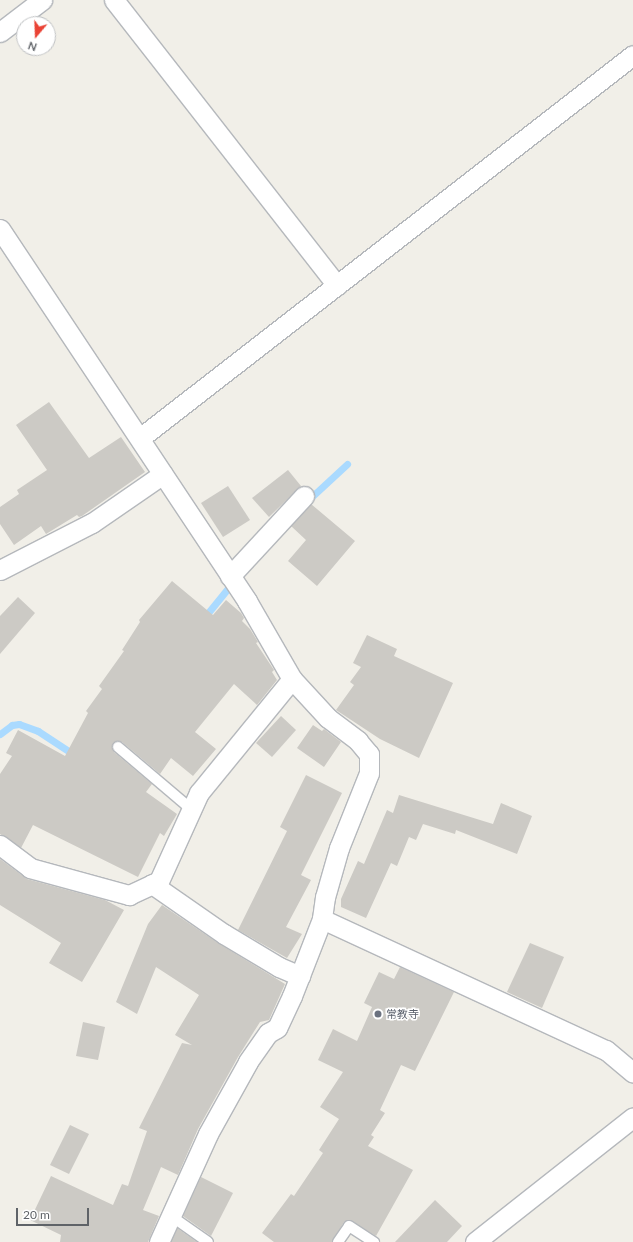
<!DOCTYPE html>
<meta charset="utf-8">
<style>
body{margin:0}
#map{position:relative;width:633px;height:1242px;overflow:hidden;background:#f1efe8;font-family:Lato,"Noto Sans JP",sans-serif}
div>[style]{position:absolute}
.stream>*{height:7px;margin:-3.5px;padding:0 3.5px;transform-origin:3.5px;border-radius:3.5px;background:#aadaff}
.building>*{inset:0;background:#cccac5}
.roads{filter:drop-shadow(1px 0 #b5b8bc) drop-shadow(-1px 0 #b5b8bc) drop-shadow(0 1px #b5b8bc) drop-shadow(0 -1px #b5b8bc)}
.service>*{height:10px;margin:-5px;padding:0 5px;transform-origin:5px;border-radius:5px;background:#fff}
.minor>*{height:19px;margin:-9.5px;padding:0 9.5px;transform-origin:9.5px;border-radius:9.5px;background:#fff}
.dots>*{width:11px;height:11px;translate:-50% -50%;box-sizing:border-box;border:2px solid #fff;border-radius:50%}
span{translate:-50% -50%;white-space:nowrap;text-align:center;line-height:1.15;-webkit-text-stroke:3px #fff;paint-order:stroke}
.worship-label{font-size:11px;color:#5b616d}
.left{translate:0 -50%;text-align:left}
.north{position:absolute;left:16px;top:16px;width:40px;height:40px;box-sizing:border-box;background:#fff;border:1px solid #bfc1c3;border-radius:50%;rotate:199deg;font-size:11px;font-weight:700;line-height:16px;text-align:center;color:#5f6368}
.north::after{content:'';display:block;margin:auto;width:14px;height:18px;background:#ea4335;clip-path:polygon(50% 0,100% 100%,50% 72%,0 100%)}
.scale{position:absolute;left:16px;top:1208px;width:73px;height:18px;box-sizing:border-box;border:2px solid #5f6368;border-top:0;padding-left:5px;font-size:12px;line-height:14px;white-space:nowrap;color:#5f6368;-webkit-text-stroke:3px #fff;paint-order:stroke}
</style>
<div id="map">
<div class="stream">
<div style="left:306px;top:502px;width:56px;rotate:-42.8deg"></div>
<div style="left:203px;top:619px;width:48px;rotate:-51deg"></div>
<div style="left:0;top:734px;width:15px;rotate:-37deg"></div>
<div style="left:12px;top:725px;width:7px;rotate:-8deg"></div>
<div style="left:19px;top:724px;width:20px;rotate:20deg"></div>
<div style="left:38px;top:731px;width:45px;rotate:33.3deg"></div>
</div>
<div class="building">
<div style="clip-path:polygon(49px 402px,89px 458px,121px 437px,145px 472px,82px 516px,79px 517px,77px 515px,46px 534px,41px 526px,14px 545px,0 524px,0 507px,19px 494px,17px 490px,47px 470px,16px 425px)"></div>
<div style="clip-path:polygon(288px 470px,301px 486px,269px 517px,252px 498px)"></div>
<div style="clip-path:polygon(228px 486px,250px 520px,223px 537px,201px 503px)"></div>
<div style="clip-path:polygon(311px 504px,355px 541px,317px 586px,288px 561px,306px 540px,291px 526px)"></div>
<div style="clip-path:polygon(172px 581px,213px 615px,226px 600px,241px 613px,244px 618px,242px 621px,250px 629px,258px 642px,256px 643px,274px 670px,272px 672px,277px 680px,257px 705px,234px 684px,195px 732px,216px 749px,193px 776px,171px 758px,160px 774px,122px 742px,113px 743px,114px 752px,152px 784px,146px 792px,177px 814px,164px 836px,160px 833px,138px 877px,33px 825px,21px 848px,0 834px,0 774px,12px 756px,6px 753px,18px 730px,65px 756px,88px 713px,86px 711px,102px 689px,99px 686px,124px 651px,122px 650px,140px 622px,139px 620px)"></div>
<div style="clip-path:polygon(18px 597px,35px 613px,0 654px,0 616px)"></div>
<div style="clip-path:polygon(367px 635px,397px 649px,394px 656px,453px 683px,419px 758px,380px 739px,336px 710px,354px 685px,350px 682px,361px 667px,353px 663px)"></div>
<div style="clip-path:polygon(281px 716px,296px 730px,272px 757px,256px 743px)"></div>
<div style="clip-path:polygon(313px 725px,322px 731px,324px 729px,341px 742px,324px 767px,297px 748px)"></div>
<div style="clip-path:polygon(306px 775px,342px 793px,301px 875px,311px 880px,286px 927px,302px 934px,287px 958px,238px 930px,287px 831px,280px 827px)"></div>
<div style="clip-path:polygon(399px 795px,493px 824px,501px 803px,532px 816px,517px 854px,456px 830px,455px 834px,423px 824px,416px 840px,409px 837px,397px 866px,391px 863px,366px 918px,341px 907px,341px 899px,358px 861px,364px 864px,387px 810px,393px 813px)"></div>
<div style="clip-path:polygon(0 859px,27px 879px,105px 900px,124px 910px,82px 982px,49px 963px,61px 943px,0 905px)"></div>
<div style="clip-path:polygon(162px 905px,218px 943px,285px 984px,269px 1020px,260px 1022px,238px 1057px,198px 1129px,178px 1175px,161px 1167px,143px 1210px,159px 1216px,148px 1242px,60px 1242px,61px 1235px,30px 1220px,51px 1176px,113px 1205px,122px 1184px,128px 1186px,147px 1131px,139px 1128px,182px 1043px,192px 1045px,175px 1035px,199px 995px,156px 967px,137px 1014px,116px 1002px,148px 924px)"></div>
<div style="clip-path:polygon(530px 943px,564px 957px,542px 1008px,507px 992px)"></div>
<div style="clip-path:polygon(400px 967px,454px 992px,415px 1071px,401px 1065px,380px 1110px,385px 1113px,371px 1135px,374px 1137px,368px 1146px,413px 1170px,376px 1236px,349px 1220px,344px 1222px,332px 1242px,274px 1242px,262px 1233px,291px 1194px,294px 1196px,323px 1153px,319px 1150px,339px 1119px,320px 1107px,343px 1072px,318px 1060px,333px 1029px,357px 1041px,372px 1007px,364px 1003px,379px 972px,394px 979px)"></div>
<div style="clip-path:polygon(83px 1022px,105px 1027px,98px 1060px,76px 1056px)"></div>
<div style="clip-path:polygon(70px 1125px,89px 1134px,69px 1174px,50px 1165px)"></div>
<div style="clip-path:polygon(201px 1177px,233px 1193px,211px 1236px,183px 1216px)"></div>
<div style="clip-path:polygon(435px 1200px,462px 1226px,447px 1242px,395px 1242px)"></div>
<div style="clip-path:polygon(177px 1228px,197px 1242px,171px 1242px)"></div>
</div>
<div class="roads">
<div class="service">
<div style="left:118px;top:747px;width:96px;rotate:40.3deg"></div>
<div style="left:171px;top:1216px;width:45px;rotate:35.1deg"></div>
<div style="left:338px;top:1242px;width:19px;rotate:-55deg"></div>
<div style="left:349px;top:1226px;width:30px;rotate:33deg"></div>
</div>
<div class="minor">
<div style="left:114px;top:0;width:362px;rotate:52deg"></div>
<div style="left:0;top:32px;width:53px;rotate:-37.3deg"></div>
<div style="left:0;top:229px;width:447px;rotate:56.4deg"></div>
<div style="left:247px;top:601px;width:90px;rotate:60deg"></div>
<div style="left:292px;top:679px;width:53px;rotate:47.3deg"></div>
<div style="left:328px;top:718px;width:38px;rotate:37deg"></div>
<div style="left:358px;top:741px;width:17px;rotate:50deg"></div>
<div style="left:369px;top:754px;width:19px;rotate:90deg"></div>
<div style="left:369px;top:773px;width:81px;rotate:111.8deg"></div>
<div style="left:339px;top:848px;width:51px;rotate:105.9deg"></div>
<div style="left:325px;top:897px;width:22px;rotate:98deg"></div>
<div style="left:322px;top:919px;width:83px;rotate:111.3deg"></div>
<div style="left:292px;top:996px;width:35px;rotate:115deg"></div>
<div style="left:277px;top:1028px;width:10px;rotate:151deg"></div>
<div style="left:268px;top:1033px;width:35px;rotate:125deg"></div>
<div style="left:248px;top:1062px;width:82px;rotate:119.1deg"></div>
<div style="left:208px;top:1134px;width:119px;rotate:114.4deg"></div>
<div style="left:140px;top:438px;width:624px;rotate:-37.84deg"></div>
<div style="left:0;top:570px;width:103px;rotate:-27.1deg"></div>
<div style="left:92px;top:523px;width:86px;rotate:-34.6deg"></div>
<div style="left:230px;top:576px;width:109px;rotate:-47.2deg"></div>
<div style="left:0;top:845px;width:38px;rotate:37deg"></div>
<div style="left:30px;top:868px;width:103px;rotate:15.3deg"></div>
<div style="left:129px;top:895px;width:33px;rotate:-25deg"></div>
<div style="left:159px;top:881px;width:97px;rotate:-65.6deg"></div>
<div style="left:199px;top:793px;width:147px;rotate:-50.8deg"></div>
<div style="left:152px;top:884px;width:88px;rotate:34.8deg"></div>
<div style="left:224px;top:934px;width:64px;rotate:31deg"></div>
<div style="left:279px;top:967px;width:23px;rotate:23deg"></div>
<div style="left:322px;top:919px;width:313px;rotate:24.8deg"></div>
<div style="left:606px;top:1050px;width:35px;rotate:40deg"></div>
<div style="left:475px;top:1242px;width:201px;rotate:-38.3deg"></div>
</div>
</div>
<div class="dots">
<div style="left:378px;top:1014px;background:#6b7280"></div>
</div>
<div class="worship-label">
<span class="left" style="left:386px;top:1014px">常教寺</span>
</div>
<div class="north">N</div>
<div class="scale">20 m</div>
</div>
